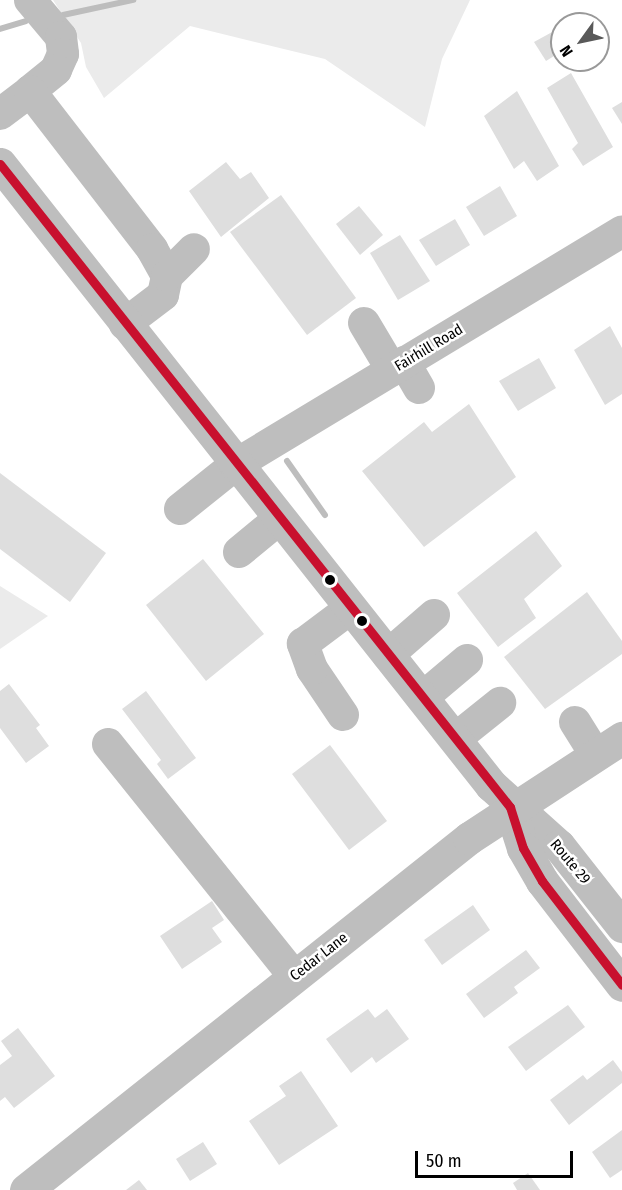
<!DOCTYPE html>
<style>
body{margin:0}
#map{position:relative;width:622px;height:1190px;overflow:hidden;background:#fff;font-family:"Fira Sans Condensed",sans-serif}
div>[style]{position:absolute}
.green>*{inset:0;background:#ebebeb}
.stream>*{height:6px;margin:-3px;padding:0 3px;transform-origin:3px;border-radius:3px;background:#bdbdbd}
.building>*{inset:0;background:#dedede}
.minor>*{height:32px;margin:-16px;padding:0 16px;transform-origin:16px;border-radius:16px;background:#bebebe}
.major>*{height:33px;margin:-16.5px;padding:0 16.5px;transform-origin:16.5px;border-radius:16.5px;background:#bebebe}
.bus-1>*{height:9px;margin:-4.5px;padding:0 4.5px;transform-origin:4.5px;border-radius:4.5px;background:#c8102e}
.dots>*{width:16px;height:16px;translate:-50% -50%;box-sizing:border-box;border:3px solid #fff;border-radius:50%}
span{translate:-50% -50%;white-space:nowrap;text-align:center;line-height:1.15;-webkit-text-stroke:5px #fff;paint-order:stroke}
.street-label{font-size:15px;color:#000}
.north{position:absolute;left:550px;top:12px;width:60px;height:60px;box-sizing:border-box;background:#fff;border:2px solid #999;border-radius:50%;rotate:237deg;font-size:16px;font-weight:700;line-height:24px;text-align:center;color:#000}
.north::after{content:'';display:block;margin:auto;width:21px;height:27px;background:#595959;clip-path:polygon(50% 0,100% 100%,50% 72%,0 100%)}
.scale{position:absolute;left:415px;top:1151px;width:158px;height:27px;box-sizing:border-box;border:3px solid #000;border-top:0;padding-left:8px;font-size:18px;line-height:21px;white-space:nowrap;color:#000;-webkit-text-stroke:4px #fff;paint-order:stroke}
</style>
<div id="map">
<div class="green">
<div style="clip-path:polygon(53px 0,470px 0,442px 59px,425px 127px,325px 59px,190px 26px,104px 98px,86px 67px,81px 43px)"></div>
<div style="clip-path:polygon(0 586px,48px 616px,0 649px)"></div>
</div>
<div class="stream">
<div style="left:63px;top:15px;width:72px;rotate:-12.1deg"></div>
<div style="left:0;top:29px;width:27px;rotate:-17deg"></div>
<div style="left:287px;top:461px;width:66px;rotate:54.9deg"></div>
</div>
<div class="building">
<div style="clip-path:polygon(554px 31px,562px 51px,546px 61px,534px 42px)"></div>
<div style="clip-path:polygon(571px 73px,613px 147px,583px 166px,572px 149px,578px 143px,547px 88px)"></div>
<div style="clip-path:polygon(517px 91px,559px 166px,537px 181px,524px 161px,514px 169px,484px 116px)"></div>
<div style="clip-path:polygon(622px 102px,622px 124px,612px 108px)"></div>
<div style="clip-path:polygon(226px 162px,240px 179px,251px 172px,269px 198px,221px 237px,189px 191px)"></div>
<div style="clip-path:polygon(500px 186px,517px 216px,484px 236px,466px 207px)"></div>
<div style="clip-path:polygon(281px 195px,356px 298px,307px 335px,230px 232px)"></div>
<div style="clip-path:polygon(359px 206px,383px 235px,360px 255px,336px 224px)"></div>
<div style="clip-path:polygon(455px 219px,470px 245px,436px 266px,419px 240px)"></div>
<div style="clip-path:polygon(400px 235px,430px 281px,398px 300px,370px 253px)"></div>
<div style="clip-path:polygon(610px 326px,622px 348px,622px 394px,605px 405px,574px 350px)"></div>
<div style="clip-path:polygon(539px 358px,556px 388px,518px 411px,499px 381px)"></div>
<div style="clip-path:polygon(469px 404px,516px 477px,424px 547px,362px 471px,424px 422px,432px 432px)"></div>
<div style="clip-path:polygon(0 473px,106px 553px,70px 602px,0 549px)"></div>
<div style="clip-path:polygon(536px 531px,562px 566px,524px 599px,536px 618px,498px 647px,457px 593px)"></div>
<div style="clip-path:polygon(203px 559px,264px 634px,206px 681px,146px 605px)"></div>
<div style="clip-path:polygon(587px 592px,622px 641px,622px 654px,545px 709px,504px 657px)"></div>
<div style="clip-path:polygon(9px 684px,40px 725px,36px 728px,49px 746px,26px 763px,0 728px,0 691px)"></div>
<div style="clip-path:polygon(146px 691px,196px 758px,168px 779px,157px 764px,161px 760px,122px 709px)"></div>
<div style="clip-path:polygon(330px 745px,387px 821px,349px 850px,292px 774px)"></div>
<div style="clip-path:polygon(212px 901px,224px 920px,212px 928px,222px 942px,182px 969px,160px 936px)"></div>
<div style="clip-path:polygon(473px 905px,490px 930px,442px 965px,424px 940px)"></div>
<div style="clip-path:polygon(526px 950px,540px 968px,514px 987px,518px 993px,484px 1018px,466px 994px)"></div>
<div style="clip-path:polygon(568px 1005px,585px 1027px,526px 1071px,508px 1047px)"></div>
<div style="clip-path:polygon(368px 1009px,375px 1018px,387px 1009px,409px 1039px,376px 1063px,372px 1057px,351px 1073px,326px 1039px)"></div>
<div style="clip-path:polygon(18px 1028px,55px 1076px,14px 1108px,5px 1097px,0 1101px,0 1065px,12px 1056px,1px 1041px)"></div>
<div style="clip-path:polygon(613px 1060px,622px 1072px,622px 1083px,569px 1125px,550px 1100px,583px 1075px,587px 1080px)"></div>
<div style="clip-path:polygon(301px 1071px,338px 1126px,279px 1165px,249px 1121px,286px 1096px,279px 1086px)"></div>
<div style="clip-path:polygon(622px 1130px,622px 1170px,610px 1178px,592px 1152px)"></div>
<div style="clip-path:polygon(203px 1142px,217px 1164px,190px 1181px,176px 1159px)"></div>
<div style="clip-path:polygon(528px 1173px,540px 1190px,517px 1190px,513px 1183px)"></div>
<div style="clip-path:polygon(139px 1180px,147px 1190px,126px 1190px)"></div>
</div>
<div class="minor">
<div style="left:30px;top:0;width:48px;rotate:50deg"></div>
<div style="left:61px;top:37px;width:17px;rotate:83deg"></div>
<div style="left:63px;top:54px;width:17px;rotate:114deg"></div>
<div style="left:56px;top:70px;width:33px;rotate:141deg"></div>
<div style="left:0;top:114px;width:38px;rotate:-37deg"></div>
<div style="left:30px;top:91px;width:200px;rotate:52.3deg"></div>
<div style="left:152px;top:249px;width:31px;rotate:61deg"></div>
<div style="left:167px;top:276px;width:19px;rotate:102deg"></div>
<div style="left:163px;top:295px;width:48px;rotate:142.7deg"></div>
<div style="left:167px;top:276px;width:38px;rotate:-45deg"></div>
<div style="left:364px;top:323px;width:55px;rotate:59.2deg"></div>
<div style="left:404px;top:362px;width:30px;rotate:60deg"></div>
<div style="left:180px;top:509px;width:70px;rotate:-38.7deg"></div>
<div style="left:235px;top:465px;width:452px;rotate:-31.1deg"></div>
<div style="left:239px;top:552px;width:52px;rotate:-39.5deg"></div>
<div style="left:388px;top:655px;width:61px;rotate:-41deg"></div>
<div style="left:422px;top:698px;width:59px;rotate:-40.2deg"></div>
<div style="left:343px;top:715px;width:55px;rotate:-124deg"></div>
<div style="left:312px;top:669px;width:27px;rotate:-110deg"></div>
<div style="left:303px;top:644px;width:60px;rotate:-36.9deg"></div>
<div style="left:575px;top:722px;width:38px;rotate:58deg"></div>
<div style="left:455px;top:739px;width:58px;rotate:-38.7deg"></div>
<div style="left:108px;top:744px;width:297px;rotate:51.3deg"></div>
</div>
<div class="major">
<div style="left:0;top:164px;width:792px;rotate:51.67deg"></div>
<div style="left:491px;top:785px;width:91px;rotate:41.9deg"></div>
<div style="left:559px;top:846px;width:102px;rotate:51.8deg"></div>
<div style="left:510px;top:807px;width:43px;rotate:72.4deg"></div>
<div style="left:523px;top:848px;width:38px;rotate:60deg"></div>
<div style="left:542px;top:881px;width:131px;rotate:52.4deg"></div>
<div style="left:26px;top:1190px;width:566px;rotate:-38.47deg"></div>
<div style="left:469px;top:838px;width:183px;rotate:-33.2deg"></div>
</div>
<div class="bus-1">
<div style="left:0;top:164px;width:821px;rotate:51.58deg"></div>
<div style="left:510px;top:807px;width:43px;rotate:72.4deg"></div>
<div style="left:523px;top:848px;width:38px;rotate:60deg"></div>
<div style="left:542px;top:881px;width:131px;rotate:52.4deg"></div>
</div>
<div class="dots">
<div style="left:330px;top:580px;background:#000"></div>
<div style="left:362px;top:621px;background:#000"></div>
</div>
<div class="street-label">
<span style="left:429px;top:348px;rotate:-31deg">Fairhill Road</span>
<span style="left:570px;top:862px;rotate:50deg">Route 29</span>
<span style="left:319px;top:957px;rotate:-38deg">Cedar Lane</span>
</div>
<div class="north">N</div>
<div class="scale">50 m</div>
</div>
